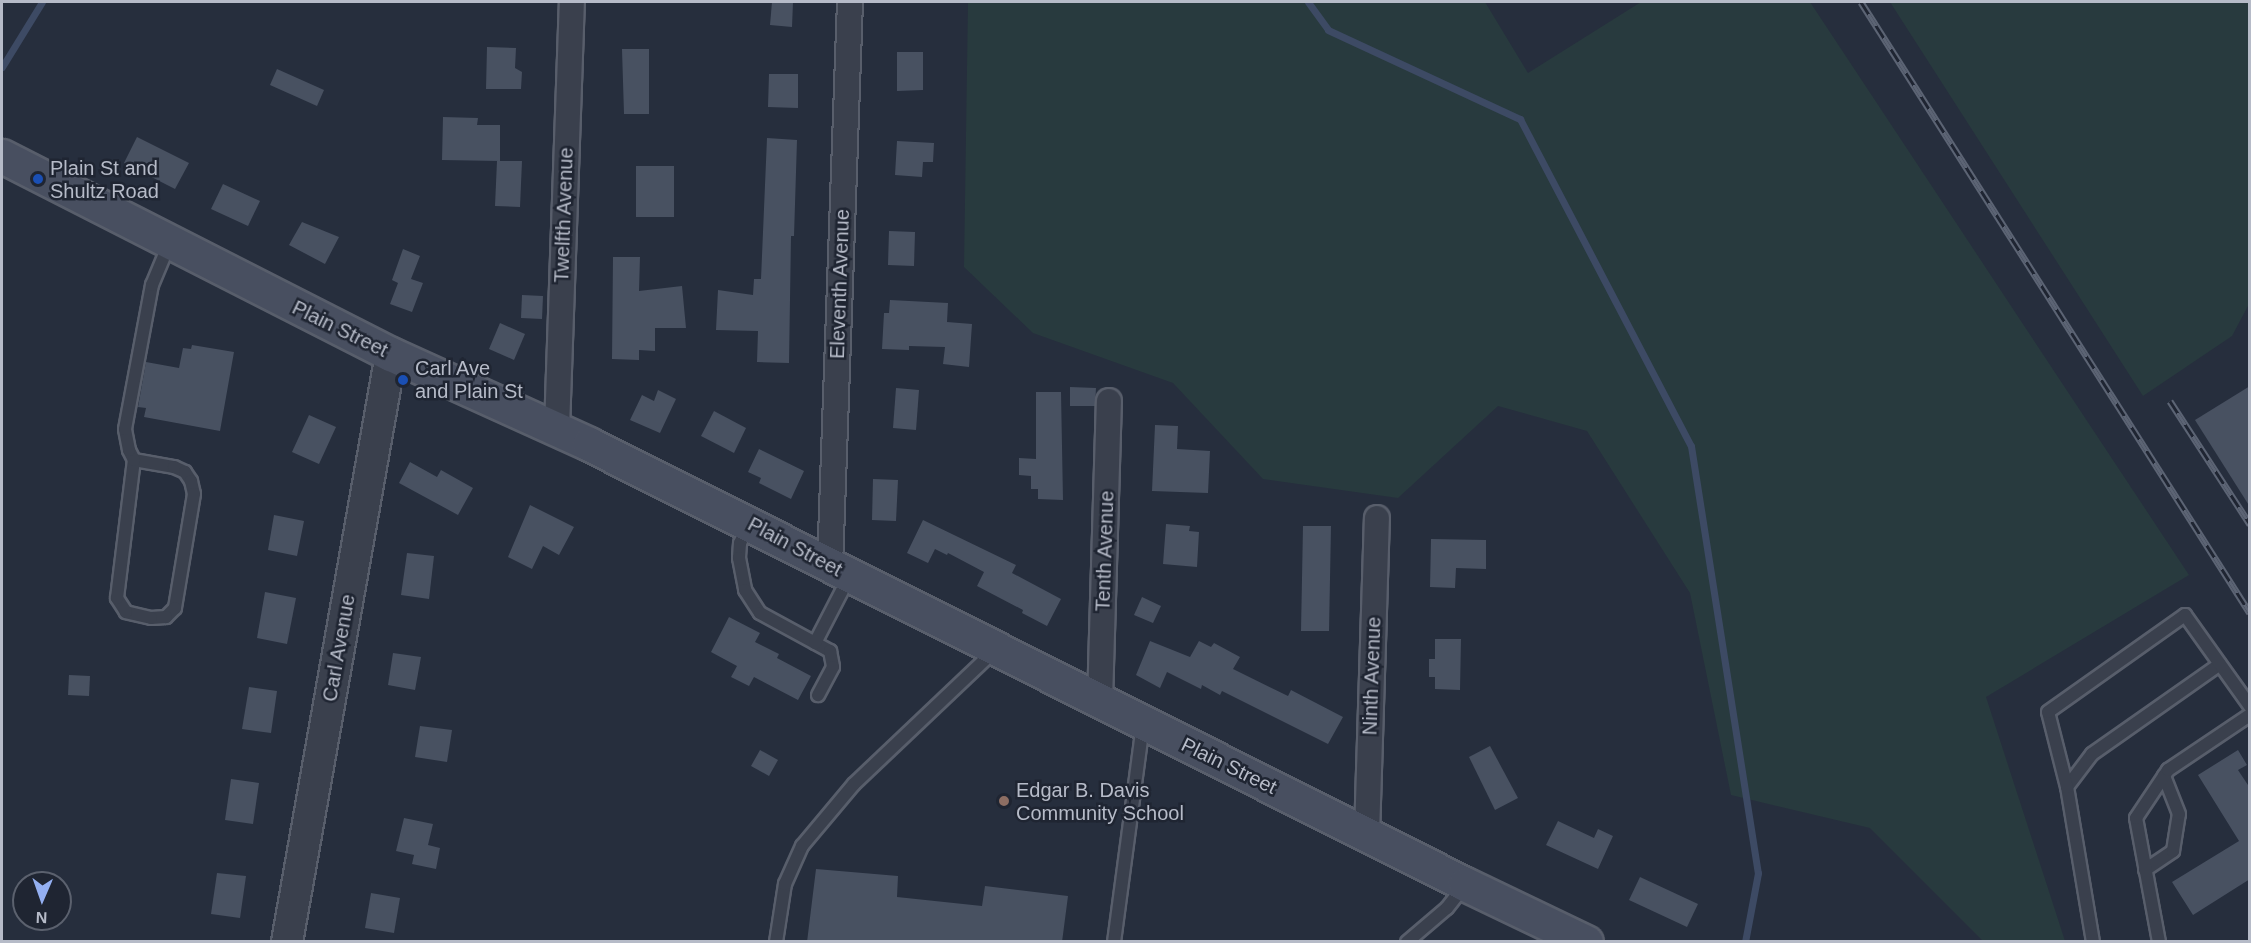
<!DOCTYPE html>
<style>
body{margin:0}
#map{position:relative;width:2251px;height:943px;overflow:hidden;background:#262e3d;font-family:Helvetica,sans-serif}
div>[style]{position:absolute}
.green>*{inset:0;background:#283a3e}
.stream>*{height:7px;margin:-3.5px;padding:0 3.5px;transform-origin:3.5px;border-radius:3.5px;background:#3d4a64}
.building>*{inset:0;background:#485161}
.roads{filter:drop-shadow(2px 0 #585e6b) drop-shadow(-2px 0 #585e6b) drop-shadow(0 2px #585e6b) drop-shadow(0 -2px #585e6b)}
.service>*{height:12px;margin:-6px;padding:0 6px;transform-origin:6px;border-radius:6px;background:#3a404d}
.minor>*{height:24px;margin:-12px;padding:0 12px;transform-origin:12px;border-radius:12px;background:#3a404d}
.tertiary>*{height:30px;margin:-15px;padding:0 15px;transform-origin:15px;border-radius:15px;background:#3a404d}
.secondary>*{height:33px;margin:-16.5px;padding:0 16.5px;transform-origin:16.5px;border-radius:16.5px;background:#484f60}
.rail>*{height:7px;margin-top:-3.5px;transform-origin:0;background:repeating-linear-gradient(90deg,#1f2532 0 14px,#5c6474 0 28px);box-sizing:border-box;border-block:2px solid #5c6474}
.dots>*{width:16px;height:16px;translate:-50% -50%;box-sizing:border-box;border:3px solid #1f2532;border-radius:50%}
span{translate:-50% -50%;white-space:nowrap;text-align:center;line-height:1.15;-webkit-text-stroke:5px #1f2532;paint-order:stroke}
.poi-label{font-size:20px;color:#b6bbc8}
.left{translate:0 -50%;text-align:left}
.street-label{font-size:20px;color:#b6bbc8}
.frame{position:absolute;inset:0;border:3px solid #b6bbc8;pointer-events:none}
.north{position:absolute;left:12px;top:871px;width:60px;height:60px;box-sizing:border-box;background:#1f2532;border:2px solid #5b616e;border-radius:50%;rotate:182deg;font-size:16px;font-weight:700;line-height:24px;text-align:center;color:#b6bbc8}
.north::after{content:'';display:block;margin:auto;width:21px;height:27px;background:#93aff1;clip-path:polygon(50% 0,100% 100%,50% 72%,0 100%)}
</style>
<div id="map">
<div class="green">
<div style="clip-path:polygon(968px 2px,1485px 2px,1528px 73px,1641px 2px,1810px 2px,2189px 575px,1986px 697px,2065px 941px,1983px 941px,1870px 828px,1731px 795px,1690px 593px,1587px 431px,1498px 406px,1398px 498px,1263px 479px,1173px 383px,1033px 333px,964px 267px)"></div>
<div style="clip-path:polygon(1890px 2px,2249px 2px,2249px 304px,2232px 336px,2143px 396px)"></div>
</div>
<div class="stream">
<div style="left:1308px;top:2px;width:34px;rotate:54deg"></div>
<div style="left:1328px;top:30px;width:212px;rotate:24.9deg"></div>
<div style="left:1520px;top:119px;width:369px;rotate:62.4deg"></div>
<div style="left:1691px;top:446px;width:432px;rotate:81.1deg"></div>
<div style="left:1758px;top:873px;width:70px;rotate:100.7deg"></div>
<div style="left:2px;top:67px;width:76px;rotate:-58.4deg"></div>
</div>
<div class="building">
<div style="clip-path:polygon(772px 2px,793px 2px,792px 27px,770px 25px)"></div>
<div style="clip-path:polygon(487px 47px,516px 48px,515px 68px,522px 72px,521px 89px,486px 89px)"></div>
<div style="clip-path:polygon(622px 49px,649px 49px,649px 114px,624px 114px)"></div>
<div style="clip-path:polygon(897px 52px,923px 52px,923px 90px,897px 91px)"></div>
<div style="clip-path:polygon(277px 69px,324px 90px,317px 106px,270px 85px)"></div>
<div style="clip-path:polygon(769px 74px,798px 74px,798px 108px,768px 107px)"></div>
<div style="clip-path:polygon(443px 117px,478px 118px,477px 125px,500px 125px,500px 161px,442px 160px)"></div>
<div style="clip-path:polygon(137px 137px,189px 163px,175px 189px,124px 163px)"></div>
<div style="clip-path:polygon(767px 138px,797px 140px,794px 236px,791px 236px,789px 363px,757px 362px,758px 331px,716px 330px,718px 290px,753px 295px,754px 279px,761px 279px)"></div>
<div style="clip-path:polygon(897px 141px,934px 143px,933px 162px,923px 162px,922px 177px,895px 175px)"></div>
<div style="clip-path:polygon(497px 161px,522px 161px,520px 207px,495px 206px)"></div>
<div style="clip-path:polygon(636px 166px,674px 166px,674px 217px,636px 217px)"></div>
<div style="clip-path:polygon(223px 184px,260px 201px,248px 226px,211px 209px)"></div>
<div style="clip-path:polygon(302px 222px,339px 237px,325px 264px,289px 245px)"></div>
<div style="clip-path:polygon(889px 231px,915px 232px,914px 266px,888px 265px)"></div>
<div style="clip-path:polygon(403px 249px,420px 256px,411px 279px,423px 283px,412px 312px,390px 304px,398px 283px,392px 280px)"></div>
<div style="clip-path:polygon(613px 257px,640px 257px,639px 291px,682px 286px,686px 328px,655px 328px,655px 351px,639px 350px,639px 360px,612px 359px)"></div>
<div style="clip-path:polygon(522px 295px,543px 296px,542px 319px,521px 318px)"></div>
<div style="clip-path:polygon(890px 300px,948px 303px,947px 322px,972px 324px,969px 367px,943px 364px,945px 347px,909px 346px,909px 350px,882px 349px,884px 313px,889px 313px)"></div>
<div style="clip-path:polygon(500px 323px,525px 334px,514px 360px,489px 349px)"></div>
<div style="clip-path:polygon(192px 345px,234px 352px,220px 431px,144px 417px,146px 408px,138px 407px,146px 362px,179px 368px,183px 348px,191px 349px)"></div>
<div style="clip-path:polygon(2250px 386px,2250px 507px,2195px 420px)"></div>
<div style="clip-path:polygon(1070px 387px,1096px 388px,1095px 406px,1070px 406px)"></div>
<div style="clip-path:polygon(896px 388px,919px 390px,916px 430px,893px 428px)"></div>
<div style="clip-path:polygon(658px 390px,676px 399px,660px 433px,630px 420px,642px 395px,654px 401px)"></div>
<div style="clip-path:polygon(1036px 392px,1061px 392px,1063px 500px,1038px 499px,1038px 489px,1031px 489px,1031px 476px,1019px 475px,1019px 458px,1036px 459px)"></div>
<div style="clip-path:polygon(714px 411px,746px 428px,734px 453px,701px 436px)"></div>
<div style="clip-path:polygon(309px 415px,336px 427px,319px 464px,292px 452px)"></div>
<div style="clip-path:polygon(1155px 425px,1178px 426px,1177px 449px,1210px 451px,1208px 493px,1152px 491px)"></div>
<div style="clip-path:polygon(759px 449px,804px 471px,791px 499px,759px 483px,761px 478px,748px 472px)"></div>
<div style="clip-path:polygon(410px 462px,437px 477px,441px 470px,473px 488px,458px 515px,399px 483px)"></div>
<div style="clip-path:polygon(873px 479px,898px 480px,896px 521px,872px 520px)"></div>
<div style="clip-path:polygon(530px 505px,574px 527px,559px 555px,543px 546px,532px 569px,508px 557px)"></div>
<div style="clip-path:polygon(274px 515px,304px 521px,297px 556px,268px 550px)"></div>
<div style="clip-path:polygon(923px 520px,1016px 565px,1012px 573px,1061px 599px,1047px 626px,1022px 613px,1023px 610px,977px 586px,984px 572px,948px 553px,947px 555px,935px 549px,928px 563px,907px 553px)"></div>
<div style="clip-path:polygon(1166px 524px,1190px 526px,1189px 531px,1199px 532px,1197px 567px,1163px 564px)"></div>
<div style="clip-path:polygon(1303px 526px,1331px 526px,1329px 631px,1301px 631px)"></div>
<div style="clip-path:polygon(1431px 539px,1486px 540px,1486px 569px,1456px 568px,1455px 588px,1430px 587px)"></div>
<div style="clip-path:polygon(407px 553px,434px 556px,429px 599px,401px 595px)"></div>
<div style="clip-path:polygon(265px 592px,296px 598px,287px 644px,257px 638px)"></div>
<div style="clip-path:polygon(1142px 597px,1161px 606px,1153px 623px,1134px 615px)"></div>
<div style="clip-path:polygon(729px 617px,760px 633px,755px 642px,779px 654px,777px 658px,811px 676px,798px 700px,754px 677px,749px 686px,731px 677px,737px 666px,711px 652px)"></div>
<div style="clip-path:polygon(1435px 639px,1461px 639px,1460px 690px,1435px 689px,1435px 677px,1429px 677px,1429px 659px,1435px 659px)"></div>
<div style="clip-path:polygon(1150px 641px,1190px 657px,1199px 641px,1211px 647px,1214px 643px,1240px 657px,1233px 669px,1288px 696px,1291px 690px,1343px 717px,1328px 744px,1222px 691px,1220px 695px,1202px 685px,1201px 689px,1167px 672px,1160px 688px,1136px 675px)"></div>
<div style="clip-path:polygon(393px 653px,421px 657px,415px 690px,388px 685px)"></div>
<div style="clip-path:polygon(69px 675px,90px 676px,89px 696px,68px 695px)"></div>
<div style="clip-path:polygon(249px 687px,277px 691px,271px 733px,242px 729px)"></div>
<div style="clip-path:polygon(420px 726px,452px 730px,447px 762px,415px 757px)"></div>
<div style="clip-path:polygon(1490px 746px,1518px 798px,1495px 810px,1469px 757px)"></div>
<div style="clip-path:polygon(760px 750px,778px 760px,769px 776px,751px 766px)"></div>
<div style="clip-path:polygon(2238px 750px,2247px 765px,2238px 770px,2250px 788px,2250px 879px,2193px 915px,2172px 882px,2239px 841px,2198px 775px)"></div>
<div style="clip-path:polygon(231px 779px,259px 783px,253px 824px,225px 820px)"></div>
<div style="clip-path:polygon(404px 818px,433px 824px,428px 845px,440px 848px,436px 869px,412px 864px,414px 855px,396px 851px)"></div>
<div style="clip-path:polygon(1558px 821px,1594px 838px,1598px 829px,1613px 836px,1598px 869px,1546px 845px)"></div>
<div style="clip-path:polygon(816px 869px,898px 876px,897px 897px,982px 906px,985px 886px,1068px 896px,1062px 942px,807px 942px)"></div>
<div style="clip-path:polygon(217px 873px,246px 876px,240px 918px,211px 914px)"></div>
<div style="clip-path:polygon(1640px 877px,1698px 904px,1687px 927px,1629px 900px)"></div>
<div style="clip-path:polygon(371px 893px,400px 898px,394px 933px,365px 928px)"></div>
</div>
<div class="roads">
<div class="service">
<div style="left:134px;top:460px;width:41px;rotate:9.9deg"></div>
<div style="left:174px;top:467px;width:12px;rotate:24deg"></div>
<div style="left:185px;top:472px;width:11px;rotate:56deg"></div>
<div style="left:191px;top:481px;width:13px;rotate:77deg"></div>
<div style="left:194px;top:494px;width:116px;rotate:99.5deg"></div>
<div style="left:175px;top:608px;width:13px;rotate:135deg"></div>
<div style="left:166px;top:617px;width:15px;rotate:176deg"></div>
<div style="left:151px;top:618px;width:26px;rotate:-167deg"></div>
<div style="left:126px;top:612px;width:17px;rotate:-123deg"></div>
<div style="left:117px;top:598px;width:139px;rotate:-83deg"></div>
<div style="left:134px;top:460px;width:11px;rotate:-117deg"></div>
<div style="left:129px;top:450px;width:21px;rotate:-101deg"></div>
<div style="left:125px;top:429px;width:147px;rotate:-79.4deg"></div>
<div style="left:152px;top:285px;width:47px;rotate:-67.3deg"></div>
<div style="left:749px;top:524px;width:21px;rotate:115deg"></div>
<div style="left:740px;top:543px;width:15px;rotate:94deg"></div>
<div style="left:739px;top:558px;width:33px;rotate:79deg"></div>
<div style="left:745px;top:590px;width:27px;rotate:57deg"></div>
<div style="left:760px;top:613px;width:80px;rotate:28.5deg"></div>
<div style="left:830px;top:651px;width:16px;rotate:79deg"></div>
<div style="left:833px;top:667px;width:32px;rotate:118deg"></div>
<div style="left:815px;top:643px;width:74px;rotate:-62.7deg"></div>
<div style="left:2067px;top:787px;width:41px;rotate:-52.9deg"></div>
<div style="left:2092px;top:754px;width:156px;rotate:-35.1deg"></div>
<div style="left:2145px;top:870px;width:34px;rotate:-34deg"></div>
<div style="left:2173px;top:851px;width:37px;rotate:-81deg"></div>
<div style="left:2179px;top:814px;width:41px;rotate:-111.5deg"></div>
<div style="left:776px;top:942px;width:59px;rotate:-81.2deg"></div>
<div style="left:785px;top:884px;width:42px;rotate:-65.9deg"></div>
<div style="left:802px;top:846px;width:81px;rotate:-50deg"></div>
<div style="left:854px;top:784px;width:195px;rotate:-43.5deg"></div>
<div style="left:1114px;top:942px;width:220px;rotate:-82.4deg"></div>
<div style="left:1407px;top:942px;width:52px;rotate:-40.4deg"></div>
<div style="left:1447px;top:908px;width:28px;rotate:-52deg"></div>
<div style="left:2093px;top:942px;width:157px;rotate:-99.5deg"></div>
<div style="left:2067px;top:787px;width:77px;rotate:-104.2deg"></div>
<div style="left:2048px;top:712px;width:168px;rotate:-35.3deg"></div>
<div style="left:2185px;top:615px;width:112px;rotate:54.5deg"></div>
<div style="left:2159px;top:942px;width:126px;rotate:-100.5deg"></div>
<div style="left:2136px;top:818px;width:58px;rotate:-56.3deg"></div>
<div style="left:2168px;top:770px;width:99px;rotate:-33.9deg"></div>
</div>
<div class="minor">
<div style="left:557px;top:428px;width:426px;rotate:-88deg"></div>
<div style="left:830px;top:566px;width:564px;rotate:-87.97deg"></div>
<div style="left:1100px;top:701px;width:300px;rotate:-88.3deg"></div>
<div style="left:1367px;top:834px;width:316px;rotate:-88.2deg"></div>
</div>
<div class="tertiary">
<div style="left:287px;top:942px;width:597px;rotate:-79.97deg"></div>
</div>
<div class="secondary">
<div style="left:2px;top:156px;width:436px;rotate:27deg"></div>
<div style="left:391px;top:354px;width:217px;rotate:24.4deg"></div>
<div style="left:589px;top:444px;width:980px;rotate:26.67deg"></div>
<div style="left:1465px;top:884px;width:134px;rotate:25.6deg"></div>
</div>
</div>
<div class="rail">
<div style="left:1861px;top:2px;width:724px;rotate:57.52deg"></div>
<div style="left:2170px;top:401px;width:147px;rotate:57deg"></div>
</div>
<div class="dots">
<div style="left:38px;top:179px;background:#1a4fb4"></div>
<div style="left:403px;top:380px;background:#1a4fb4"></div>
<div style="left:1004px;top:801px;background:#8d6e63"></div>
</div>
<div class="poi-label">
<span class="left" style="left:50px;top:180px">Plain St and<br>Shultz Road</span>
<span class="left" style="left:415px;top:380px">Carl Ave<br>and Plain St</span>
<span class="left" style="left:1016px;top:802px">Edgar B. Davis<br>Community School</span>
</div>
<div class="street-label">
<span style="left:564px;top:215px;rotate:-88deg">Twelfth Avenue</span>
<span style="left:840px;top:284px;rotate:-88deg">Eleventh Avenue</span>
<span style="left:340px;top:329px;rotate:26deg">Plain Street</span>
<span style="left:795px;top:547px;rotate:28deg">Plain Street</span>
<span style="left:1105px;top:551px;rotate:-88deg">Tenth Avenue</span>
<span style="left:339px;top:648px;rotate:-80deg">Carl Avenue</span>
<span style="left:1372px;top:676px;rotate:-88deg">Ninth Avenue</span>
<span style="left:1229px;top:766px;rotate:26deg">Plain Street</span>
</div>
<div class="frame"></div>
<div class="north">N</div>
</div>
